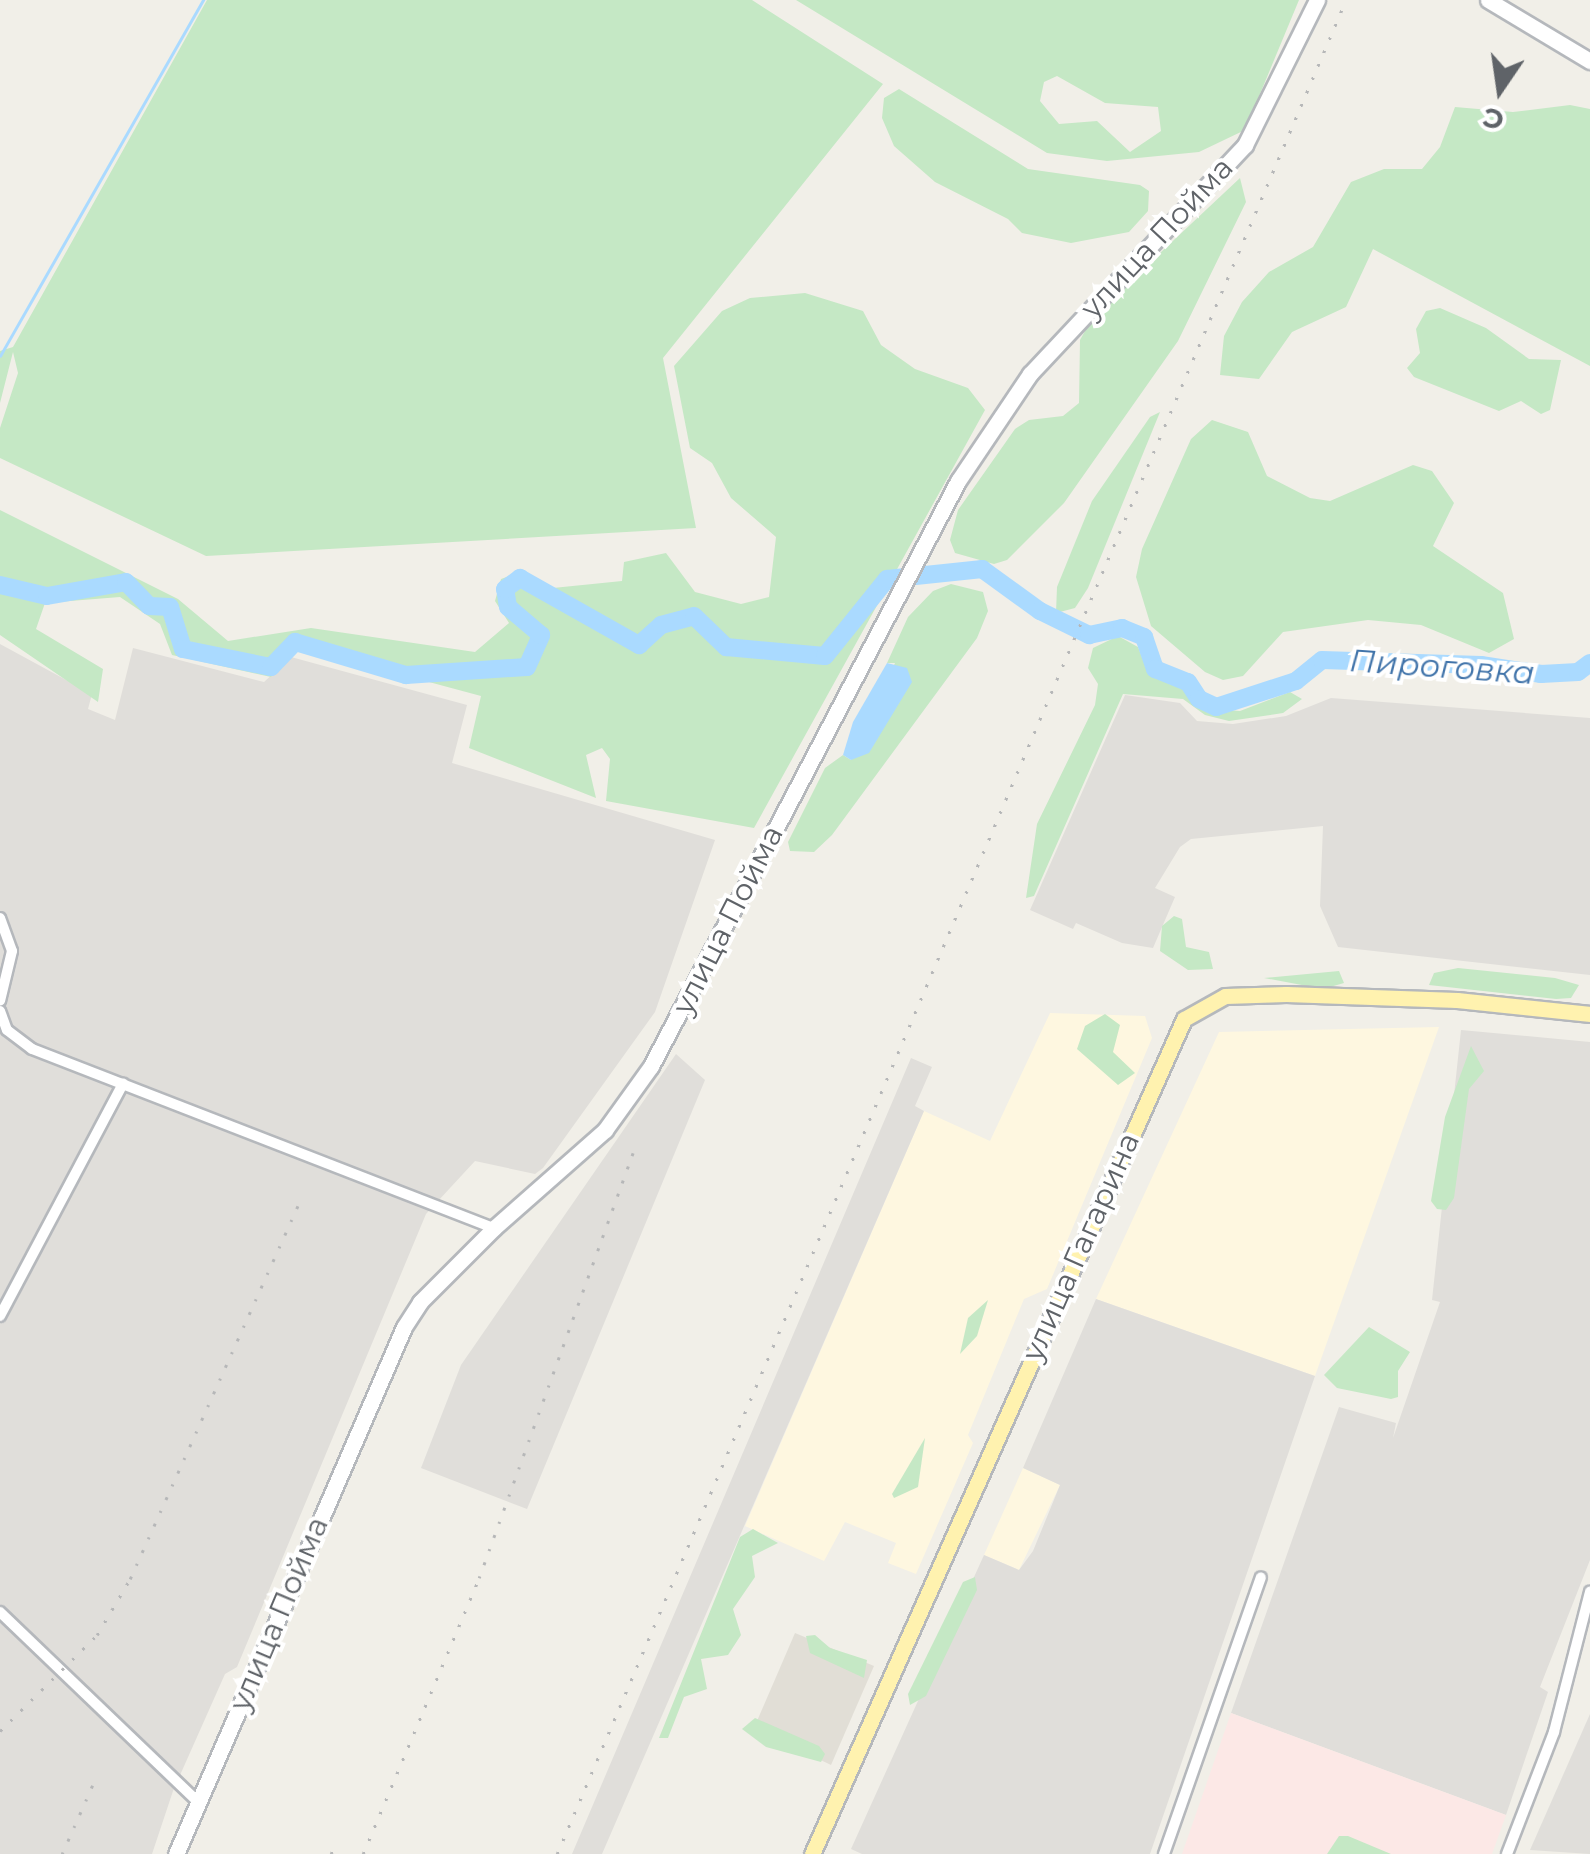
<!DOCTYPE html>
<meta charset="utf-8">
<style>
body{margin:0}
#map{position:relative;width:1590px;height:1854px;overflow:hidden;background:#f1efe8;font-family:Montserrat,sans-serif}
div>[style]{position:absolute}
.commercial>*{inset:0;background:#fef7e0}
.industrial>*{inset:0;background:#e0deda}
.education>*{inset:0;background:#e1ded6}
.medical>*{inset:0;background:#fce8e6}
.green>*{inset:0;background:#c5e8c5}
.water>*{inset:0;background:#aadaff}
.stream>*{height:2.5px;margin:-1.25px;padding:0 1.25px;transform-origin:1.25px;border-radius:1.25px;background:#aadaff}
.river>*{height:18px;margin:-9px;padding:0 9px;transform-origin:9px;border-radius:9px;background:#aadaff}
.roads{filter:drop-shadow(2px 0 #b5b8bc) drop-shadow(-2px 0 #b5b8bc) drop-shadow(0 2px #b5b8bc) drop-shadow(0 -2px #b5b8bc)}
.minor>*{height:10px;margin:-5px;padding:0 5px;transform-origin:5px;border-radius:5px;background:#fff}
.secondary>*{height:15px;margin:-7.5px;padding:0 7.5px;transform-origin:7.5px;border-radius:7.5px;background:#fff}
.primary>*{height:15px;margin:-7.5px;padding:0 7.5px;transform-origin:7.5px;border-radius:7.5px;background:#fff2af}
.rail>*{height:2.5px;margin-top:-1.25px;transform-origin:0;background:repeating-linear-gradient(90deg,#b6b7b8 0 2.5px,transparent 0 14.5px)}
span{translate:-50% -50%;white-space:nowrap;text-align:center;line-height:1.15;-webkit-text-stroke:8px #fff;paint-order:stroke}
.street-label{font-size:30px;color:#5f6368}
.water-label{font-size:32px;color:#4174aa;font-style:italic}
.north{position:absolute;left:1450px;top:40px;width:100px;height:100px;-webkit-text-stroke:8px #fff;paint-order:stroke;rotate:193deg;font-size:28px;font-weight:700;line-height:40px;text-align:center;color:#5f6368}
.north::after{content:'';display:block;margin:auto;width:35px;height:45px;background:#5f6368;clip-path:polygon(50% 0,100% 100%,50% 72%,0 100%)}
</style>
<div id="map">
<div class="commercial">
<div style="clip-path:polygon(1050px 1013px,1145px 1016px,1152px 1038px,1047px 1289px,1024px 1299px,968px 1435px,973px 1443px,916px 1574px,888px 1563px,896px 1543px,845px 1522px,824px 1561px,745px 1526px,924px 1111px,990px 1141px)"></div>
<div style="clip-path:polygon(1439px 1027px,1315px 1376px,1096px 1299px,1219px 1032px)"></div>
<div style="clip-path:polygon(1023px 1468px,1060px 1485px,1019px 1570px,984px 1555px)"></div>
</div>
<div class="industrial">
<div style="clip-path:polygon(0 644px,92px 694px,88px 709px,115px 720px,133px 648px,264px 682px,291px 657px,467px 705px,452px 763px,715px 840px,655px 1012px,543px 1168px,535px 1174px,475px 1161px,426px 1214px,237px 1667px,225px 1674px,173px 1791px,152px 1854px,0 1854px)"></div>
<div style="clip-path:polygon(1125px 695px,1180px 703px,1197px 721px,1233px 724px,1286px 716px,1331px 698px,1590px 718px,1590px 975px,1338px 947px,1320px 906px,1323px 826px,1191px 839px,1180px 847px,1155px 888px,1175px 897px,1153px 948px,1122px 943px,1076px 923px,1073px 929px,1030px 910px)"></div>
<div style="clip-path:polygon(1461px 1030px,1590px 1042px,1590px 1560px,1540px 1687px,1548px 1692px,1506px 1815px,1231px 1713px,1339px 1407px,1396px 1423px,1393px 1438px,1440px 1302px,1432px 1300px)"></div>
<div style="clip-path:polygon(676px 1054px,705px 1080px,527px 1509px,421px 1468px,461px 1365px)"></div>
<div style="clip-path:polygon(911px 1058px,932px 1067px,915px 1106px,924px 1111px,602px 1854px,572px 1854px)"></div>
<div style="clip-path:polygon(1096px 1299px,1315px 1376px,1150px 1854px,862px 1854px,851px 1849px,984px 1555px,1019px 1570px,1033px 1551px,1060px 1485px,1023px 1468px)"></div>
<div style="clip-path:polygon(1590px 1714px,1590px 1854px,1530px 1850px)"></div>
</div>
<div class="education">
<div style="clip-path:polygon(795px 1633px,874px 1666px,831px 1765px,754px 1728px)"></div>
</div>
<div class="medical">
<div style="clip-path:polygon(1231px 1713px,1506px 1815px,1492px 1854px,1182px 1854px)"></div>
</div>
<div class="green">
<div style="clip-path:polygon(207px 0,752px 0,883px 84px,663px 358px,696px 528px,206px 556px,0 458px,0 428px,18px 373px,13px 352px,0 403px,0 351px,13px 347px)"></div>
<div style="clip-path:polygon(evenodd,796px 0,1299px 0,1245px 130px,1199px 152px,1107px 161px,1047px 153px,796px 0,1057px 76px,1105px 103px,1158px 107px,1161px 131px,1130px 152px,1097px 121px,1059px 124px,1040px 101px,1044px 82px,1057px 76px)"></div>
<div style="clip-path:polygon(899px 89px,1028px 169px,1140px 185px,1149px 191px,1148px 211px,1129px 232px,1071px 243px,1022px 233px,1008px 219px,935px 182px,894px 146px,882px 118px,884px 98px)"></div>
<div style="clip-path:polygon(1570px 105px,1590px 109px,1590px 366px,1373px 249px,1346px 307px,1292px 332px,1259px 379px,1220px 375px,1224px 336px,1242px 302px,1269px 272px,1313px 247px,1351px 182px,1384px 169px,1422px 169px,1440px 147px,1455px 107px,1513px 112px)"></div>
<div style="clip-path:polygon(1240px 178px,1246px 202px,1178px 341px,1064px 503px,1007px 560px,994px 564px,955px 553px,950px 540px,958px 510px,1015px 429px,1029px 420px,1063px 416px,1079px 403px,1080px 340px,1094px 315px)"></div>
<div style="clip-path:polygon(805px 293px,863px 311px,881px 345px,915px 369px,968px 388px,985px 410px,754px 828px,606px 801px,610px 759px,602px 748px,586px 755px,596px 798px,469px 748px,481px 696px,310px 650px,292px 652px,271px 677px,172px 655px,160px 624px,120px 597px,45px 603px,36px 629px,103px 669px,98px 702px,0 635px,0 510px,178px 599px,228px 641px,311px 628px,475px 652px,509px 623px,495px 601px,501px 579px,523px 571px,543px 589px,622px 581px,624px 562px,666px 553px,695px 592px,741px 604px,769px 597px,776px 537px,731px 498px,712px 463px,690px 448px,674px 366px,722px 311px,750px 298px)"></div>
<div style="clip-path:polygon(1440px 308px,1486px 328px,1529px 359px,1561px 360px,1550px 410px,1541px 414px,1521px 401px,1499px 411px,1414px 377px,1407px 368px,1420px 353px,1416px 329px,1426px 311px)"></div>
<div style="clip-path:polygon(1160px 412px,1088px 588px,1075px 608px,1056px 613px,1057px 587px,1092px 501px,1150px 417px)"></div>
<div style="clip-path:polygon(1212px 420px,1248px 432px,1267px 476px,1310px 498px,1330px 501px,1413px 465px,1432px 471px,1454px 503px,1433px 546px,1503px 593px,1514px 639px,1489px 653px,1421px 625px,1368px 620px,1283px 632px,1243px 676px,1223px 680px,1205px 672px,1151px 626px,1136px 577px,1142px 549px,1191px 439px)"></div>
<div style="clip-path:polygon(951px 584px,983px 592px,988px 611px,977px 638px,832px 835px,814px 852px,790px 851px,788px 842px,825px 768px,843px 755px,851px 760px,895px 663px,887px 663px,908px 617px,933px 591px)"></div>
<div style="clip-path:polygon(1118px 636px,1138px 647px,1147px 670px,1182px 685px,1213px 709px,1240px 711px,1290px 692px,1302px 699px,1283px 713px,1229px 721px,1205px 715px,1183px 699px,1123px 694px,1034px 896px,1026px 898px,1037px 824px,1095px 705px,1098px 684px,1088px 668px,1093px 648px)"></div>
<div style="clip-path:polygon(1174px 916px,1182px 919px,1186px 947px,1209px 952px,1213px 969px,1188px 970px,1160px 951px,1162px 926px)"></div>
<div style="clip-path:polygon(1458px 968px,1555px 978px,1579px 985px,1571px 998px,1556px 999px,1429px 985px,1434px 973px)"></div>
<div style="clip-path:polygon(1339px 971px,1344px 983px,1323px 989px,1264px 978px)"></div>
<div style="clip-path:polygon(1105px 1014px,1120px 1025px,1113px 1052px,1135px 1073px,1118px 1085px,1077px 1049px,1085px 1026px)"></div>
<div style="clip-path:polygon(1471px 1046px,1484px 1071px,1469px 1089px,1454px 1198px,1446px 1210px,1437px 1209px,1431px 1201px,1445px 1117px)"></div>
<div style="clip-path:polygon(988px 1300px,977px 1336px,960px 1354px,968px 1318px)"></div>
<div style="clip-path:polygon(1369px 1327px,1410px 1352px,1398px 1371px,1398px 1397px,1391px 1399px,1337px 1388px,1324px 1375px)"></div>
<div style="clip-path:polygon(925px 1438px,918px 1487px,894px 1498px,892px 1494px)"></div>
<div style="clip-path:polygon(753px 1529px,778px 1543px,752px 1556px,755px 1577px,733px 1609px,741px 1635px,728px 1655px,701px 1659px,707px 1689px,684px 1697px,668px 1738px,659px 1738px,740px 1537px)"></div>
<div style="clip-path:polygon(975px 1577px,977px 1590px,926px 1696px,910px 1705px,908px 1694px,963px 1582px)"></div>
<div style="clip-path:polygon(815px 1635px,830px 1648px,867px 1660px,864px 1678px,810px 1653px,806px 1636px)"></div>
<div style="clip-path:polygon(755px 1718px,819px 1746px,825px 1754px,821px 1762px,766px 1747px,742px 1729px)"></div>
<div style="clip-path:polygon(1339px 1836px,1348px 1836px,1391px 1854px,1327px 1854px)"></div>
</div>
<div class="water">
<div style="clip-path:polygon(887px 663px,907px 668px,912px 682px,869px 753px,851px 760px,843px 755px,853px 722px)"></div>
</div>
<div class="stream">
<div style="left:0;top:356px;width:410px;rotate:-60.3deg"></div>
</div>
<div class="river">
<div style="left:0;top:585px;width:48px;rotate:13.2deg"></div>
<div style="left:47px;top:596px;width:80px;rotate:-10deg"></div>
<div style="left:126px;top:582px;width:33px;rotate:46deg"></div>
<div style="left:149px;top:606px;width:21px;rotate:3deg"></div>
<div style="left:170px;top:607px;width:44px;rotate:72.8deg"></div>
<div style="left:183px;top:649px;width:90px;rotate:11.6deg"></div>
<div style="left:271px;top:667px;width:35px;rotate:-46deg"></div>
<div style="left:295px;top:642px;width:116px;rotate:16.6deg"></div>
<div style="left:406px;top:675px;width:121px;rotate:-3.8deg"></div>
<div style="left:527px;top:667px;width:35px;rotate:-66deg"></div>
<div style="left:541px;top:635px;width:43px;rotate:-139.7deg"></div>
<div style="left:508px;top:607px;width:18px;rotate:-99deg"></div>
<div style="left:505px;top:589px;width:19px;rotate:-36deg"></div>
<div style="left:520px;top:578px;width:137px;rotate:29.4deg"></div>
<div style="left:639px;top:645px;width:30px;rotate:-42deg"></div>
<div style="left:661px;top:625px;width:34px;rotate:-15deg"></div>
<div style="left:694px;top:616px;width:45px;rotate:44.1deg"></div>
<div style="left:726px;top:647px;width:99px;rotate:5.2deg"></div>
<div style="left:825px;top:656px;width:99px;rotate:-51.2deg"></div>
<div style="left:887px;top:579px;width:96px;rotate:-6deg"></div>
<div style="left:982px;top:569px;width:72px;rotate:35.9deg"></div>
<div style="left:1040px;top:611px;width:55px;rotate:26.1deg"></div>
<div style="left:1089px;top:635px;width:34px;rotate:-12deg"></div>
<div style="left:1122px;top:628px;width:24px;rotate:22deg"></div>
<div style="left:1144px;top:637px;width:34px;rotate:71deg"></div>
<div style="left:1155px;top:669px;width:35px;rotate:22deg"></div>
<div style="left:1188px;top:682px;width:20px;rotate:57deg"></div>
<div style="left:1199px;top:699px;width:19px;rotate:25deg"></div>
<div style="left:1216px;top:707px;width:84px;rotate:-18deg"></div>
<div style="left:1296px;top:681px;width:33px;rotate:-39deg"></div>
<div style="left:1322px;top:660px;width:159px;rotate:1.8deg"></div>
<div style="left:1481px;top:665px;width:61px;rotate:8.5deg"></div>
<div style="left:1541px;top:674px;width:37px;rotate:-3deg"></div>
<div style="left:1578px;top:672px;width:15px;rotate:-37deg"></div>
</div>
<div class="roads">
<div class="minor">
<div style="left:0;top:918px;width:35px;rotate:70deg"></div>
<div style="left:12px;top:951px;width:51px;rotate:103.5deg"></div>
<div style="left:0;top:1011px;width:20px;rotate:70deg"></div>
<div style="left:7px;top:1030px;width:31px;rotate:37deg"></div>
<div style="left:32px;top:1049px;width:495px;rotate:21.2deg"></div>
<div style="left:0;top:1316px;width:263px;rotate:-62.1deg"></div>
<div style="left:0;top:1612px;width:274px;rotate:43.8deg"></div>
<div style="left:1164px;top:1854px;width:293px;rotate:-70.7deg"></div>
<div style="left:1507px;top:1854px;width:131px;rotate:-68.9deg"></div>
<div style="left:1554px;top:1732px;width:145px;rotate:-75.6deg"></div>
</div>
<div class="secondary">
<div style="left:1488px;top:0;width:119px;rotate:30.9deg"></div>
<div style="left:176px;top:1854px;width:574px;rotate:-66.6deg"></div>
<div style="left:404px;top:1327px;width:30px;rotate:-57deg"></div>
<div style="left:420px;top:1302px;width:105px;rotate:-45deg"></div>
<div style="left:494px;top:1228px;width:148px;rotate:-41.4deg"></div>
<div style="left:605px;top:1130px;width:79px;rotate:-54.3deg"></div>
<div style="left:651px;top:1066px;width:661px;rotate:-62.31deg"></div>
<div style="left:958px;top:481px;width:129px;rotate:-56.1deg"></div>
<div style="left:1030px;top:374px;width:314px;rotate:-46.8deg"></div>
<div style="left:1245px;top:145px;width:162px;rotate:-63.6deg"></div>
</div>
<div class="primary">
<div style="left:812px;top:1854px;width:914px;rotate:-65.99deg"></div>
<div style="left:1184px;top:1019px;width:47px;rotate:-29.3deg"></div>
<div style="left:1225px;top:996px;width:61px;rotate:-1.9deg"></div>
<div style="left:1286px;top:994px;width:171px;rotate:2deg"></div>
<div style="left:1457px;top:1000px;width:134px;rotate:6deg"></div>
</div>
</div>
<div class="rail">
<div style="left:0;top:1731px;width:136px;rotate:-44.7deg"></div>
<div style="left:97px;top:1635px;width:65px;rotate:-59.5deg"></div>
<div style="left:130px;top:1579px;width:420px;rotate:-65.8deg"></div>
<div style="left:62px;top:1854px;width:77px;rotate:-66.1deg"></div>
<div style="left:331px;top:1854px;width:5px;rotate:-68deg"></div>
<div style="left:363px;top:1854px;width:299px;rotate:-67.2deg"></div>
<div style="left:479px;top:1578px;width:459px;rotate:-70.1deg"></div>
<div style="left:557px;top:1854px;width:2015px;rotate:-66.95deg"></div>
</div>
<div class="street-label">
<span style="left:1157px;top:238px;rotate:-47deg">улица Пойма</span>
<span style="left:728px;top:920px;rotate:-63deg">улица Пойма</span>
<span style="left:1081px;top:1247px;rotate:-66deg">улица Гагарина</span>
<span style="left:279px;top:1614px;rotate:-67deg">улица Пойма</span>
</div>
<div class="water-label">
<span style="left:1442px;top:667px;rotate:4deg">Пироговка</span>
</div>
<div class="north">С</div>
</div>
